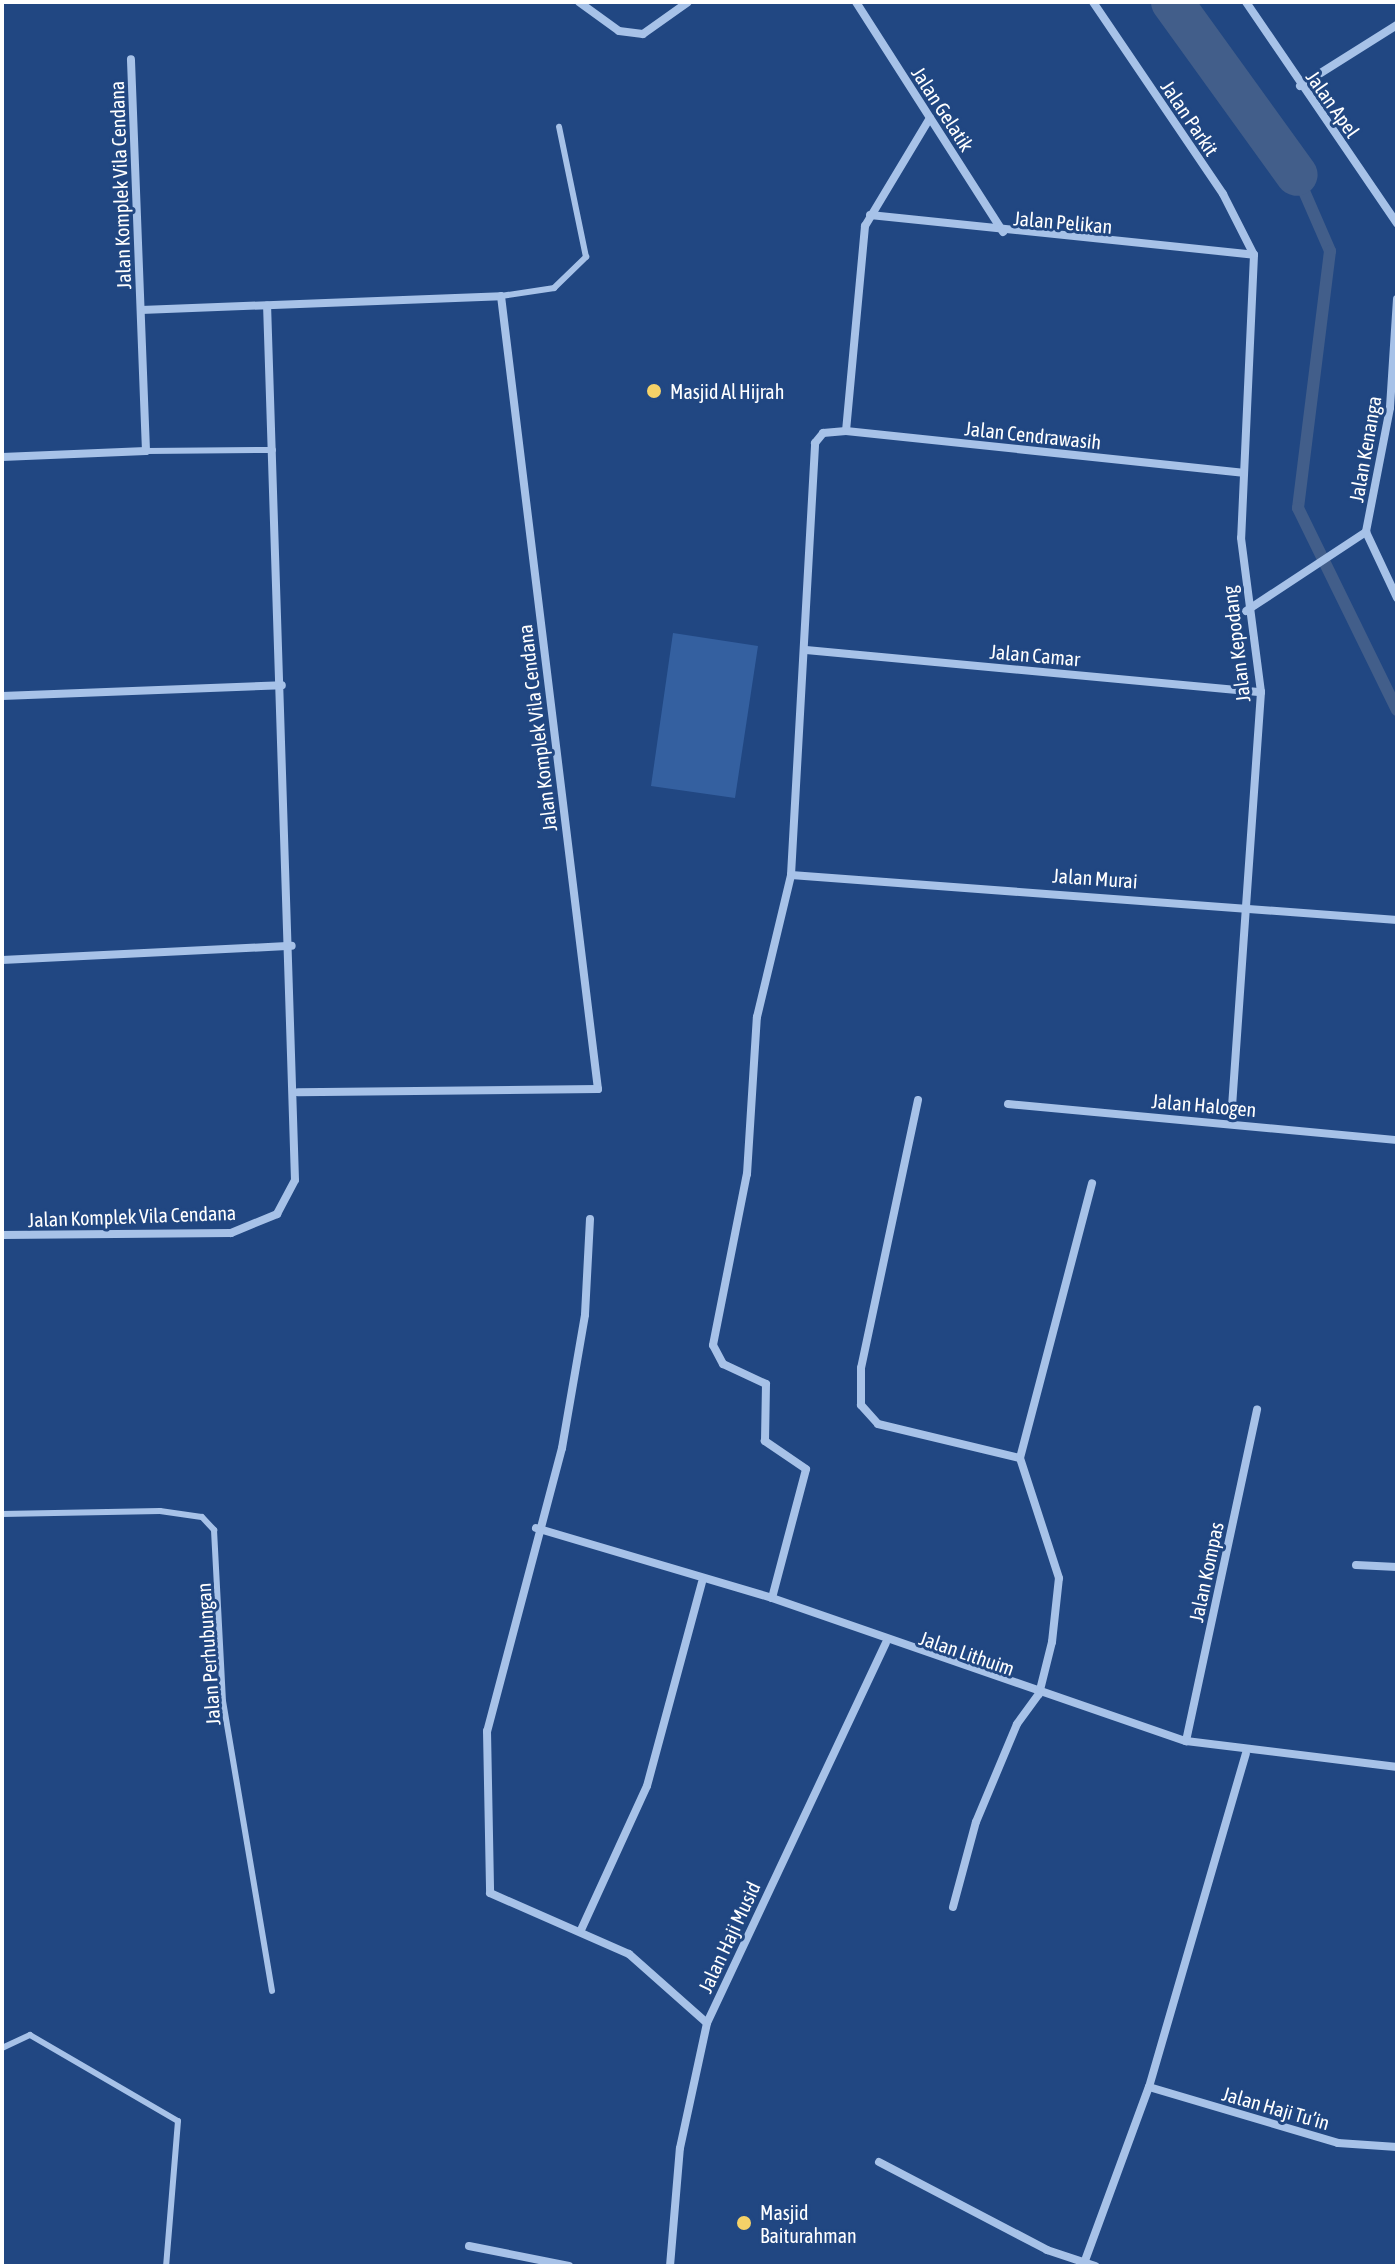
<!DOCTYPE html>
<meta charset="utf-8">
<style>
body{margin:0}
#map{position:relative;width:1399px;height:2268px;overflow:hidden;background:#214782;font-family:"Asap Condensed",sans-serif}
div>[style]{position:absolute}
.green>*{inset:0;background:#3460a0}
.stream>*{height:12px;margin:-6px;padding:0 6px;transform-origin:6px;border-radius:6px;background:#425e8a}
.canal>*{height:42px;margin:-21px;padding:0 21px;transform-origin:21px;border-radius:21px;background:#425e8a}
.service>*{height:6px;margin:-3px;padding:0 3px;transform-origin:3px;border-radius:3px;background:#a7c2e8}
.minor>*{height:8px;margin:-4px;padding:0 4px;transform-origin:4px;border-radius:4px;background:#a7c2e8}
.dots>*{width:22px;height:22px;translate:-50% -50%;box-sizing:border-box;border:4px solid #214782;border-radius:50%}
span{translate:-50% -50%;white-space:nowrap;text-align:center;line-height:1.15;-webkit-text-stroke:6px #214782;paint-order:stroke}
.street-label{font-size:20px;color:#fff}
.poi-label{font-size:20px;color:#fff}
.left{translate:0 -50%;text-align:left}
.frame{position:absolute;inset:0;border:4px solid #fff;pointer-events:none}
</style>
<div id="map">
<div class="green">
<div style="clip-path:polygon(673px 633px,758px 646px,735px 798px,651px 786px)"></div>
</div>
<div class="stream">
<div style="left:1297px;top:175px;width:83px;rotate:66.5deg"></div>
<div style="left:1330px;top:251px;width:259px;rotate:97.1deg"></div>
<div style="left:1298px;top:508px;width:225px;rotate:63.9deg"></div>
</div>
<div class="canal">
<div style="left:1172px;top:2px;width:213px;rotate:54.2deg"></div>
</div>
<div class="service">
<div style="left:501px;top:296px;width:54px;rotate:-8.6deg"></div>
<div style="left:554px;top:288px;width:45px;rotate:-44.1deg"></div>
<div style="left:586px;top:257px;width:133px;rotate:-101.7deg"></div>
<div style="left:146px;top:451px;width:127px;rotate:-0.5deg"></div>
<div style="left:2px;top:1514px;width:158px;rotate:-1.1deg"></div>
<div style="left:160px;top:1511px;width:42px;rotate:8.1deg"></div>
<div style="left:202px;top:1517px;width:18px;rotate:47deg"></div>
<div style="left:214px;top:1530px;width:171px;rotate:87deg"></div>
<div style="left:223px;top:1701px;width:294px;rotate:80.4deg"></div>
<div style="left:2px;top:2048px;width:31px;rotate:-25deg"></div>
<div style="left:30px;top:2035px;width:171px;rotate:30.2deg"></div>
<div style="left:178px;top:2121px;width:145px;rotate:94.7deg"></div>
</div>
<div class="minor">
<div style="left:579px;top:2px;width:49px;rotate:35.9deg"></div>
<div style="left:619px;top:31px;width:24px;rotate:7deg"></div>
<div style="left:643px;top:34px;width:55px;rotate:-35.4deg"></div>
<div style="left:856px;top:2px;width:273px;rotate:57.4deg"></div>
<div style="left:1093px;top:2px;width:232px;rotate:55.9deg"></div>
<div style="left:1223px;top:194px;width:68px;rotate:63.1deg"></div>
<div style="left:1254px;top:255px;width:283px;rotate:92.6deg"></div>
<div style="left:1241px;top:538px;width:155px;rotate:82.6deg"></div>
<div style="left:1261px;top:692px;width:433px;rotate:94deg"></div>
<div style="left:1246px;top:2px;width:268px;rotate:55.7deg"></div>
<div style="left:1300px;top:86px;width:115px;rotate:-32.2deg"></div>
<div style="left:870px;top:215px;width:386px;rotate:5.9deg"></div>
<div style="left:1397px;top:299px;width:109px;rotate:93.7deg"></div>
<div style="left:1390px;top:408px;width:126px;rotate:101deg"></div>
<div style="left:1366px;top:532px;width:73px;rotate:64.8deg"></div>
<div style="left:141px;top:310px;width:360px;rotate:-2.2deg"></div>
<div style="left:501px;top:296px;width:799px;rotate:83.03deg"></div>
<div style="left:598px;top:1089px;width:300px;rotate:179.4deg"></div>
<div style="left:846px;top:431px;width:206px;rotate:-84.7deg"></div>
<div style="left:865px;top:226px;width:126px;rotate:-59deg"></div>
<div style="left:2px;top:457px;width:144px;rotate:-2.4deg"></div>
<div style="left:146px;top:451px;width:392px;rotate:-92.2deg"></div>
<div style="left:1246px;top:611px;width:144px;rotate:-33.4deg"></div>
<div style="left:806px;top:650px;width:457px;rotate:5.3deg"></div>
<div style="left:2px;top:696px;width:280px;rotate:-2.2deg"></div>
<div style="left:791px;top:875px;width:608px;rotate:4.25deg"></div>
<div style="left:2px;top:960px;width:290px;rotate:-2.8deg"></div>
<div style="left:918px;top:1100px;width:274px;rotate:102deg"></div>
<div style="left:861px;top:1368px;width:37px;rotate:90deg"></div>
<div style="left:861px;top:1405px;width:25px;rotate:48deg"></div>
<div style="left:878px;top:1424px;width:146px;rotate:13.5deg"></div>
<div style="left:1008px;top:1104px;width:391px;rotate:5.3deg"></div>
<div style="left:590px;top:1219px;width:96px;rotate:93deg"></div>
<div style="left:585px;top:1315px;width:135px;rotate:99.8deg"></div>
<div style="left:562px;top:1448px;width:293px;rotate:104.8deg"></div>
<div style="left:487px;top:1731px;width:162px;rotate:88.9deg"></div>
<div style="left:490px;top:1893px;width:152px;rotate:23.7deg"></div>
<div style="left:629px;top:1954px;width:104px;rotate:41.5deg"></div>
<div style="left:2px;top:1235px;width:229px;rotate:-0.5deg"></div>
<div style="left:231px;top:1233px;width:50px;rotate:-22.4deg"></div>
<div style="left:277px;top:1214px;width:38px;rotate:-62deg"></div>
<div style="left:295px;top:1180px;width:875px;rotate:-91.83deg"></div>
<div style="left:536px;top:1528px;width:246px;rotate:16.5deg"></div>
<div style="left:772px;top:1598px;width:438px;rotate:19.1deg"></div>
<div style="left:1186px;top:1741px;width:213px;rotate:7deg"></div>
<div style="left:1356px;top:1565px;width:41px;rotate:2.8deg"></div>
<div style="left:772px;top:1598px;width:133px;rotate:-75.2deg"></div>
<div style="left:806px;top:1469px;width:50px;rotate:-145.7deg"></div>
<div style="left:765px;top:1441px;width:57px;rotate:-89deg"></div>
<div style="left:766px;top:1384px;width:47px;rotate:-155.1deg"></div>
<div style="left:723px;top:1364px;width:21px;rotate:-118deg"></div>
<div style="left:713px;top:1345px;width:174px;rotate:-78.8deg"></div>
<div style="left:747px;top:1174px;width:157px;rotate:-86.4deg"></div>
<div style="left:757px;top:1017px;width:146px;rotate:-76.5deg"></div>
<div style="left:791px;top:875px;width:433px;rotate:-86.8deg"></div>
<div style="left:815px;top:443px;width:13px;rotate:-51deg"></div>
<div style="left:823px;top:433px;width:23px;rotate:-5deg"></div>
<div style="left:846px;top:431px;width:399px;rotate:6deg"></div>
<div style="left:1186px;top:1741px;width:339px;rotate:-77.9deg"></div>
<div style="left:953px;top:1907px;width:88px;rotate:-74.9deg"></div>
<div style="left:976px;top:1822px;width:106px;rotate:-67.3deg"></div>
<div style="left:1017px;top:1724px;width:37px;rotate:-54deg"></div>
<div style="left:1039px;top:1694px;width:54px;rotate:-76deg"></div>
<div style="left:1052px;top:1642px;width:64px;rotate:-83.8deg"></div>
<div style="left:1059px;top:1578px;width:126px;rotate:-108deg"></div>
<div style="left:1020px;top:1458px;width:284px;rotate:-75.3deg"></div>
<div style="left:581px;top:1930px;width:158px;rotate:-65.4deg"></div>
<div style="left:647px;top:1786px;width:211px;rotate:-74.9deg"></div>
<div style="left:1149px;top:2087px;width:197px;rotate:16.5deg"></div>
<div style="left:1338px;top:2143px;width:59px;rotate:3.9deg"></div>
<div style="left:879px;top:2162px;width:190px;rotate:27.6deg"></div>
<div style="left:1047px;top:2250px;width:51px;rotate:18.4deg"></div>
<div style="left:469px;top:2246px;width:102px;rotate:11.3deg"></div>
<div style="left:670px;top:2266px;width:118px;rotate:-85.2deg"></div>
<div style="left:680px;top:2148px;width:128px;rotate:-77.8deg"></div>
<div style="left:707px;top:2023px;width:420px;rotate:-64.8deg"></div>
<div style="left:1083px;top:2266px;width:191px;rotate:-69.8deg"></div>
<div style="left:1149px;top:2087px;width:347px;rotate:-73.8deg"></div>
</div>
<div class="dots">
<div style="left:654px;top:391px;background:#f5d268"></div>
<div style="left:744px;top:2223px;background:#f5d268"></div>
</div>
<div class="street-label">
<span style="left:1333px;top:104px;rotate:55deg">Jalan Apel</span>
<span style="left:943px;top:109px;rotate:57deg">Jalan Gelatik</span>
<span style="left:1190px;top:118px;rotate:56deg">Jalan Parkit</span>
<span style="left:120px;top:185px;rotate:-92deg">Jalan Komplek Vila Cendana</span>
<span style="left:1063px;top:222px;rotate:5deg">Jalan Pelikan</span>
<span style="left:1033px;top:435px;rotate:6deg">Jalan Cendrawasih</span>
<span style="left:1365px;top:449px;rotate:-80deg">Jalan Kenanga</span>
<span style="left:1236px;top:644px;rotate:-97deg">Jalan Kepodang</span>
<span style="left:1035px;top:655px;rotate:5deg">Jalan Camar</span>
<span style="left:537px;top:728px;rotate:-97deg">Jalan Komplek Vila Cendana</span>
<span style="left:1095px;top:878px;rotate:4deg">Jalan Murai</span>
<span style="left:1204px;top:1105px;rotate:5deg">Jalan Halogen</span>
<span style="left:132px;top:1216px;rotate:-2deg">Jalan Komplek Vila Cendana</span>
<span style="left:1206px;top:1572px;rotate:-78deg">Jalan Kompas</span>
<span style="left:967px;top:1653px;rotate:19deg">Jalan Lithuim</span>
<span style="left:208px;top:1654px;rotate:-94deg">Jalan Perhubungan</span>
<span style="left:729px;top:1937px;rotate:-65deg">Jalan Haji Musid</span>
<span style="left:1276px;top:2108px;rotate:16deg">Jalan Haji Tu’in</span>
</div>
<div class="poi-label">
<span class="left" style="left:670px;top:391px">Masjid Al Hijrah</span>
<span class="left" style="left:760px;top:2224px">Masjid<br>Baiturahman</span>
</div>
<div class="frame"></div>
</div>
